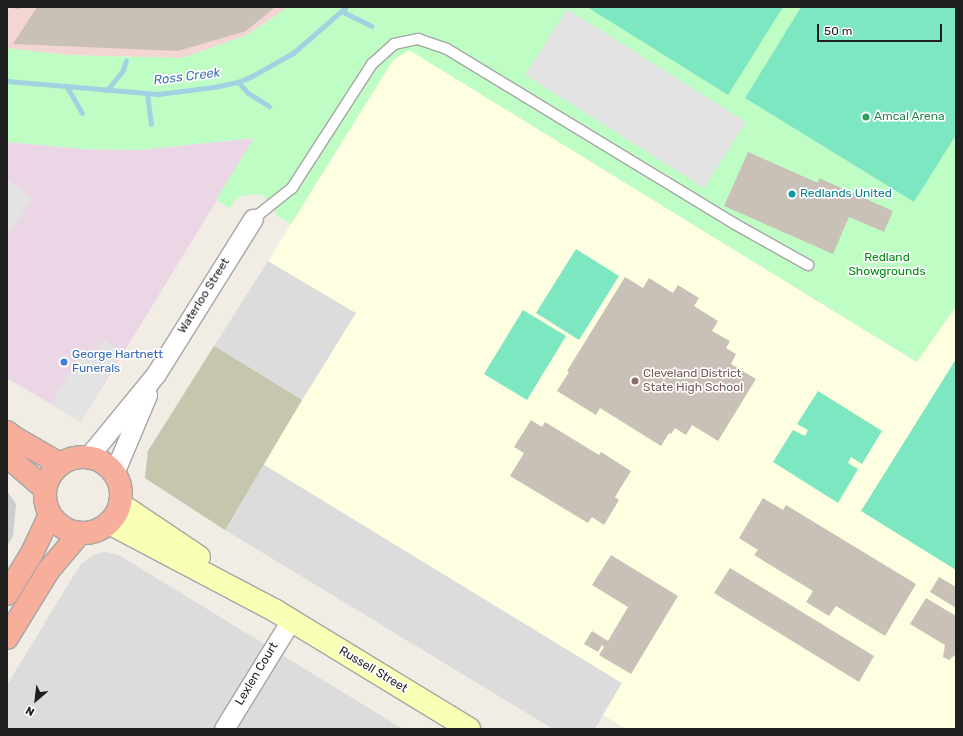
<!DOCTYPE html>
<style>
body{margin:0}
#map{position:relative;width:963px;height:736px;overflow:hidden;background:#f1ede5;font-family:Rubik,sans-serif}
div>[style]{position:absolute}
.residential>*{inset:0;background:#dddcdc}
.commercial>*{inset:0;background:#f3d5d3}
.industrial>*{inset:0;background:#ebd6e6}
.education>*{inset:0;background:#feffe0}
.religious>*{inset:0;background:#cdcdcd}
.construction>*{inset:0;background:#c6c6af}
.park>*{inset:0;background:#befec5}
.pitch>*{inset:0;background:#7ce7c0}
.parking>*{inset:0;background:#e3e3e3}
.stream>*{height:5px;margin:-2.5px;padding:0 2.5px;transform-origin:2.5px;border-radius:2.5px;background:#a1d2e2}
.building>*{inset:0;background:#c9c0b7}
.roads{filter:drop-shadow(1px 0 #a6a6a6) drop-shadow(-1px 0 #a6a6a6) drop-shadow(0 1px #a6a6a6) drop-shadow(0 -1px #a6a6a6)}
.service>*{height:10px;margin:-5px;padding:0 5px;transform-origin:5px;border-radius:5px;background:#fff}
.minor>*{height:19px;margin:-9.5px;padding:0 9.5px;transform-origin:9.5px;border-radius:9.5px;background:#fff}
.secondary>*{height:22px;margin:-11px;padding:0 11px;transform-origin:11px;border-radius:11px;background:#f9ffb5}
.trunk>*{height:22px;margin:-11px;padding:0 11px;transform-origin:11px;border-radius:11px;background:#f7ae9a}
.trunk>.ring{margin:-11px;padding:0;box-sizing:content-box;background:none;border:22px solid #f7ae9a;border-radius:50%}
.dots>*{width:11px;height:11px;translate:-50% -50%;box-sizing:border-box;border:2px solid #fff;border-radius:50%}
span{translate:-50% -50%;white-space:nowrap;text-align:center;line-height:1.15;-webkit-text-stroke:3.5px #fff;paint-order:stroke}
.leisure-label{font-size:12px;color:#27864d}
.left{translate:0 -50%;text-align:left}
.culture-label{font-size:12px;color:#0d838f}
.park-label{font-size:12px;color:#028910}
.street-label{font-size:12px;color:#1f1f1f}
.shop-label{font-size:12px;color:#366cbe}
.education-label{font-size:12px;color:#785e54}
.water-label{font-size:13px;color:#4075b0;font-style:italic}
.frame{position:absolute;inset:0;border:8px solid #1f1f1f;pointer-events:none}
.north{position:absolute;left:16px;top:680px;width:40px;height:40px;-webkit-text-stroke:3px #fff;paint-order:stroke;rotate:208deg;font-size:11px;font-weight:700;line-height:16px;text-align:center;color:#1f1f1f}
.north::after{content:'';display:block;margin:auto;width:14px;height:18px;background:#1f1f1f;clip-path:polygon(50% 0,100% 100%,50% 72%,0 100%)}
.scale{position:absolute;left:817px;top:24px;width:125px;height:18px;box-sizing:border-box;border:2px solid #1f1f1f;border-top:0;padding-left:5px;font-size:12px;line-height:14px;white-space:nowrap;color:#1f1f1f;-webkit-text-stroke:3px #fff;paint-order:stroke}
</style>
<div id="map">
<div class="residential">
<div style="clip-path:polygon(268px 261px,356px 313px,263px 464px,622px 683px,595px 729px,553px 729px,225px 530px,145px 478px,148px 451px)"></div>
<div style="clip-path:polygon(105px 552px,119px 555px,403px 729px,7px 729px,7px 685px,80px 565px,93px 555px)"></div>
</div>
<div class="commercial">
<div style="clip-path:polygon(7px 7px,288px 7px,247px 35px,183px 58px,65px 55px,7px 48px)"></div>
</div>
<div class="industrial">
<div style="clip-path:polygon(255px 138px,81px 422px,7px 378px,7px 142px,85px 149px,139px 150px)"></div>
</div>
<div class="education">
<div style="clip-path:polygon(409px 50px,916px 362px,956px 306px,956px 729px,626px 729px,603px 715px,622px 683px,263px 464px,356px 313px,268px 261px,393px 60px)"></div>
</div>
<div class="religious">
<div style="clip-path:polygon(7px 491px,16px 504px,13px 536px,7px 546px)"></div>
</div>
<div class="construction">
<div style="clip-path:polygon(214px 346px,302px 400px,225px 530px,145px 478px,148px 451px)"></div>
</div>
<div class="park">
<div style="clip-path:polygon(288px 7px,587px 7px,728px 95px,783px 7px,801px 7px,745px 98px,914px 202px,956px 135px,956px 306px,917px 362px,409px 50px,393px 60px,291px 224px,277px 216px,271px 204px,264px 196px,257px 194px,242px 196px,234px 201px,230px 208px,216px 200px,254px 138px,139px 150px,85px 149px,7px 142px,7px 48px,65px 55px,182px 58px,247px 35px)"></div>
</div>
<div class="pitch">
<div style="clip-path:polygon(587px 7px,783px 7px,728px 95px)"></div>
<div style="clip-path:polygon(801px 7px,956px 7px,956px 135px,914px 202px,745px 98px)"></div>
<div style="clip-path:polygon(576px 249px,619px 276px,579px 340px,536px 313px)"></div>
<div style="clip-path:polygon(523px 310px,566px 336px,527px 400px,484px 374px)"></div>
<div style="clip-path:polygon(956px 359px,956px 570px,861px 511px)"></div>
<div style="clip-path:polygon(818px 391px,882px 431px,862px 464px,851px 457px,848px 463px,858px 469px,838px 503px,773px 462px,793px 430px,805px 436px,808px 430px,797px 424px)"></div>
</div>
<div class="parking">
<div style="clip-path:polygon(567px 9px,746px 122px,704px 188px,525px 75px)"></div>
<div style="clip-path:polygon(8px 180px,32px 198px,7px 238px,7px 181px)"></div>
<div style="clip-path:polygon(104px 340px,121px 352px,81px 422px,51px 404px,80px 356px,91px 361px)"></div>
</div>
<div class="stream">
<div style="left:341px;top:11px;width:34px;rotate:26deg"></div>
<div style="left:7px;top:81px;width:152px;rotate:4.9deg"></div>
<div style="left:158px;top:94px;width:56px;rotate:-7.1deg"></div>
<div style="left:214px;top:87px;width:25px;rotate:-12deg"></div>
<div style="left:238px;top:82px;width:15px;rotate:-23deg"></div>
<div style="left:252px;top:76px;width:47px;rotate:-29.3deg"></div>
<div style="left:293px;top:53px;width:70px;rotate:-41deg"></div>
<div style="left:238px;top:82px;width:15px;rotate:48deg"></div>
<div style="left:248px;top:93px;width:25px;rotate:32deg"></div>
<div style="left:67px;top:87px;width:30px;rotate:60deg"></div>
<div style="left:107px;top:90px;width:26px;rotate:-51deg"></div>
<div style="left:123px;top:70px;width:10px;rotate:-73deg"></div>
<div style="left:147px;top:93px;width:31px;rotate:83deg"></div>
</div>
<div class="building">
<div style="clip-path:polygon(7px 7px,19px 7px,18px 9px)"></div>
<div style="clip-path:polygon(37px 7px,275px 7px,246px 31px,178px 51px,13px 44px)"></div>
<div style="clip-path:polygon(748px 152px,818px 183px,819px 178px,893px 211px,884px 232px,849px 217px,833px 254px,724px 206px)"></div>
<div style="clip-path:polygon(625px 277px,643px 288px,649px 278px,673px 293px,678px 285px,699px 298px,694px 306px,718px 321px,712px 331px,730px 341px,726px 348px,736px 354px,731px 364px,756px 379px,718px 441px,692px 425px,686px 435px,675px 428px,671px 434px,669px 433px,661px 446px,600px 408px,596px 415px,557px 391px,569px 372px,567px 371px)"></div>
<div style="clip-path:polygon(531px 420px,542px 427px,545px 422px,599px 455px,601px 452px,631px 471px,615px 497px,619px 500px,604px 525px,592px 517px,588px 523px,510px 476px,524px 453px,514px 447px)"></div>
<div style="clip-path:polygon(763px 498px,783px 510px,786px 505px,916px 584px,885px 636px,836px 606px,829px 616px,806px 602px,813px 591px,754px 555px,758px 550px,739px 538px)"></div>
<div style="clip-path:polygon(611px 555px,678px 596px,631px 674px,599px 655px,604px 647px,602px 645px,598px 652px,584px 644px,592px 631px,608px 641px,628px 607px,592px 585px)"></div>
<div style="clip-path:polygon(730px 568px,874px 656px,859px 682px,714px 593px)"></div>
<div style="clip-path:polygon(939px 577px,956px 587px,956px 608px,930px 592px)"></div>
<div style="clip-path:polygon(926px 598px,956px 616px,956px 654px,949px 660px,943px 657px,945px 645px,910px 624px)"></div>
</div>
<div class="roads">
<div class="service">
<div style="left:253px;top:219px;width:50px;rotate:-38.5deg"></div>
<div style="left:292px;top:188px;width:148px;rotate:-57.2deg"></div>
<div style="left:372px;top:64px;width:30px;rotate:-42deg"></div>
<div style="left:394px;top:44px;width:25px;rotate:-12deg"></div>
<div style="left:418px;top:39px;width:31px;rotate:19deg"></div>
<div style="left:447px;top:49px;width:337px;rotate:31.3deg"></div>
<div style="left:735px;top:224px;width:84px;rotate:29.3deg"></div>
</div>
<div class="minor">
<div style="left:88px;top:457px;width:107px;rotate:-50.7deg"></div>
<div style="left:156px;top:374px;width:183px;rotate:-58deg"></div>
<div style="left:114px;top:473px;width:85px;rotate:-67.1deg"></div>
<div style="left:224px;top:729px;width:128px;rotate:-58.4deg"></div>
</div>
<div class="secondary">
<div style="left:120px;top:504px;width:95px;rotate:33.9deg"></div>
<div style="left:109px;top:523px;width:189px;rotate:27.8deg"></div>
<div style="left:276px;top:611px;width:226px;rotate:31.4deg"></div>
</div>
<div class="trunk">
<div style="left:7px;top:432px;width:10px;rotate:37deg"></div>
<div style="left:15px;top:438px;width:52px;rotate:30deg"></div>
<div style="left:7px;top:456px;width:50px;rotate:41deg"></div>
<div class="ring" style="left:45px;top:457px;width:54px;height:54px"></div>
<div style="left:7px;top:594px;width:48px;rotate:-58.6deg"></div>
<div style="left:32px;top:553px;width:42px;rotate:-64.7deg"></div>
<div style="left:7px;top:638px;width:79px;rotate:-58.5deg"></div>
<div style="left:48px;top:571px;width:50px;rotate:-49.9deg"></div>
</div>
</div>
<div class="dots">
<div style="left:866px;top:117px;background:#2e9e5b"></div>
<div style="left:792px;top:194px;background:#0f9aa8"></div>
<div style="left:64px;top:362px;background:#3f7fe0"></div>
<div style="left:635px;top:381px;background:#8d6e63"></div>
</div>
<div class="leisure-label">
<span class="left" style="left:874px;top:117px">Amcal Arena</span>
</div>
<div class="culture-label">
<span class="left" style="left:800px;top:194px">Redlands United</span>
</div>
<div class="park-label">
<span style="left:887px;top:265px">Redland<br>Showgrounds</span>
</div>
<div class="street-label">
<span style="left:204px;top:296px;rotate:-58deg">Waterloo Street</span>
<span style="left:373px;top:670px;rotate:31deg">Russell Street</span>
<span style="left:257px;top:674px;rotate:-59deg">Lexlen Court</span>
</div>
<div class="shop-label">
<span class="left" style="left:72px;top:362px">George Hartnett<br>Funerals</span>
</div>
<div class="education-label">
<span class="left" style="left:643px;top:381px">Cleveland District<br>State High School</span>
</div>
<div class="water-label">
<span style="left:187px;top:77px;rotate:-7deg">Ross Creek</span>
</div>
<div class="frame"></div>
<div class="north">N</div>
<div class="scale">50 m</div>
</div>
